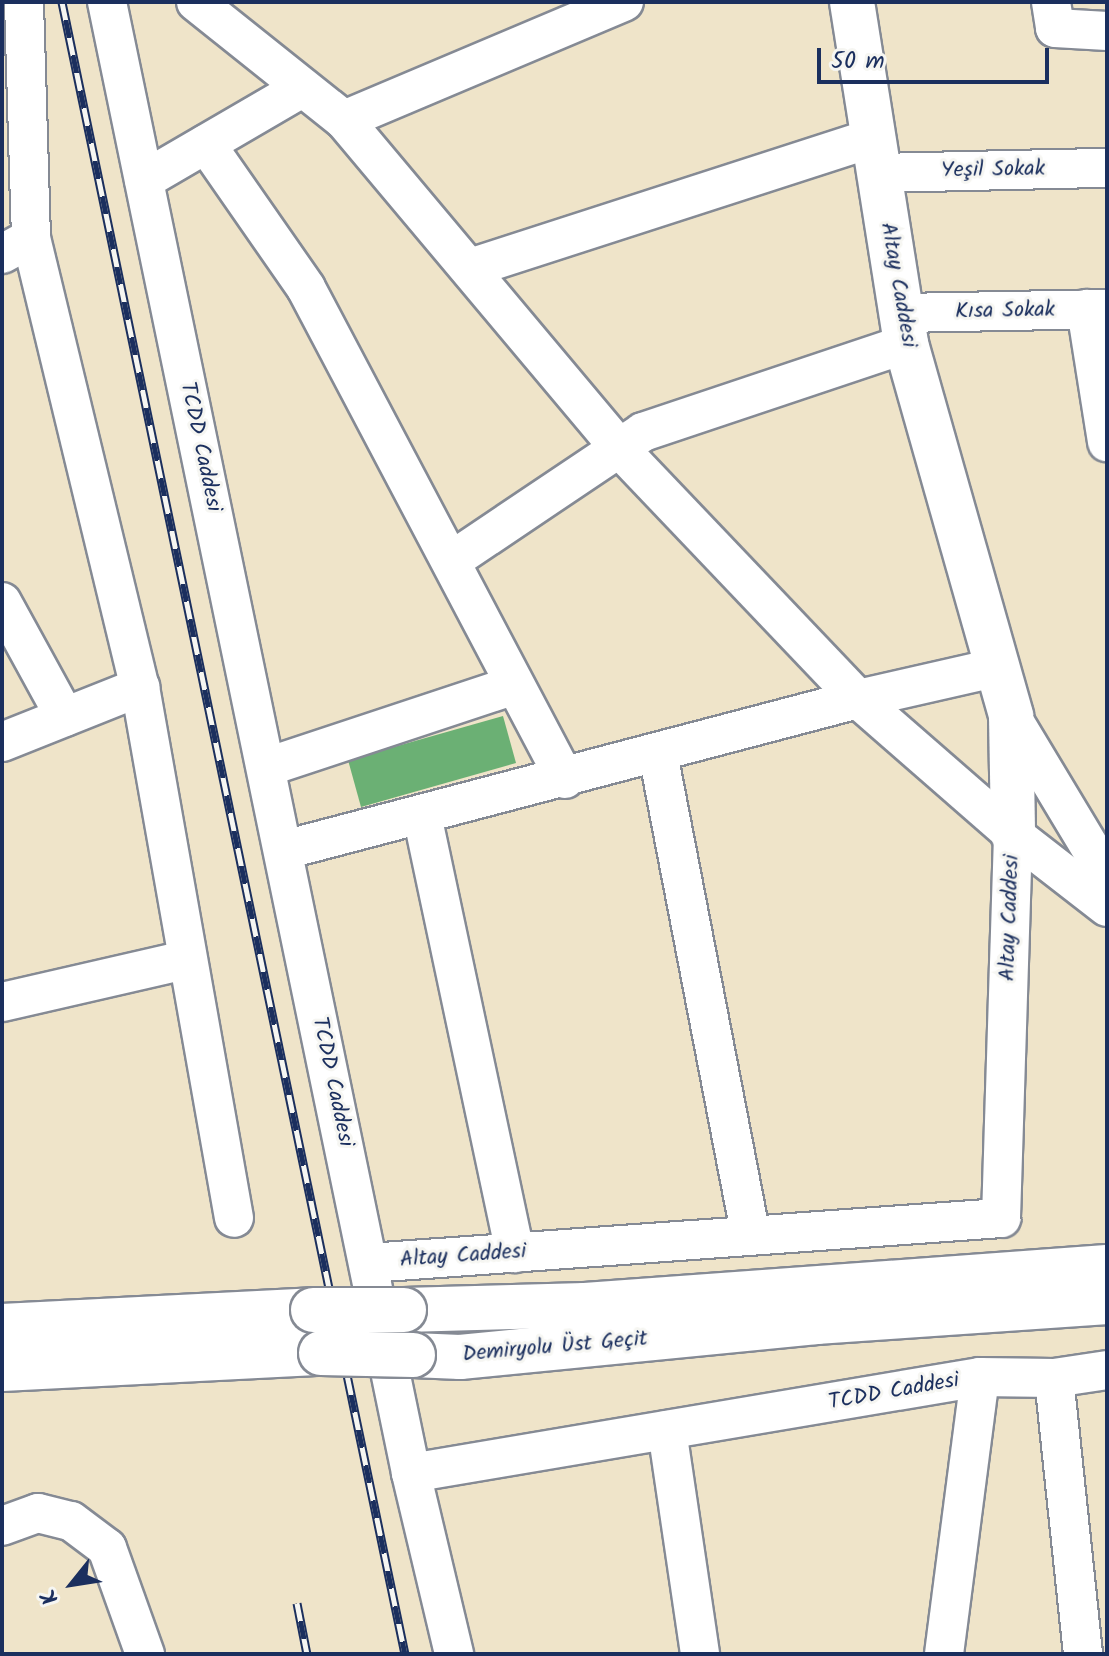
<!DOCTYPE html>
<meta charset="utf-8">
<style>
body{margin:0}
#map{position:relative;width:1109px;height:1656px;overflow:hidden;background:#efe4c9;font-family:Kalam,sans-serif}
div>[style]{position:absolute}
.forest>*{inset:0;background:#6bb074}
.roads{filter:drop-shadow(2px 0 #858a94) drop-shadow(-2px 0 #858a94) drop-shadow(0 2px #858a94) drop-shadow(0 -2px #858a94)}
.minor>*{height:38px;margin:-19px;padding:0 19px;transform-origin:19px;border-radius:19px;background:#fff}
.major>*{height:44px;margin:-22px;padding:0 22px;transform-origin:22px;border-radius:22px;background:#fff}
.rail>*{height:9px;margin-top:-4.5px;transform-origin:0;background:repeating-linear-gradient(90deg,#f6f6f2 0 18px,#1b2f5e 0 36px);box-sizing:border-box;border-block:2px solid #1b2f5e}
.bridges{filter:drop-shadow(2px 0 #858a94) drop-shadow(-2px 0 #858a94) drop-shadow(0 2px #858a94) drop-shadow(0 -2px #858a94)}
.major-bridge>*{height:44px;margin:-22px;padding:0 22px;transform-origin:22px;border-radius:22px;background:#fff}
span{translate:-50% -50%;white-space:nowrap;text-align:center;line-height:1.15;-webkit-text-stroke:6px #f6f6f2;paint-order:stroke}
.street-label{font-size:22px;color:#1b2f5e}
.frame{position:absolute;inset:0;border:4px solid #1b2f5e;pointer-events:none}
.north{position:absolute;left:32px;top:1544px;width:80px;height:80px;-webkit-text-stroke:6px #f6f6f2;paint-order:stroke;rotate:240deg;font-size:22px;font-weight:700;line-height:32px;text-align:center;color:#1b2f5e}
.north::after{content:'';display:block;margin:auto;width:28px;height:36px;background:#1b2f5e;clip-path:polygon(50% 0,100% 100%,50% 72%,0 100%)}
.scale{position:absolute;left:817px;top:48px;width:232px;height:36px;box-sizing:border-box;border:4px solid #1b2f5e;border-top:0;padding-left:10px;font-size:24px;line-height:28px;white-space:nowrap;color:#1b2f5e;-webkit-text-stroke:6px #f6f6f2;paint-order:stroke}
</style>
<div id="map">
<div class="forest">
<div style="clip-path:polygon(503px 716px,516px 763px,361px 807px,348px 760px)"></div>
</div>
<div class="roads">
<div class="minor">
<div style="left:24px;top:2px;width:236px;rotate:88.3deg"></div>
<div style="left:31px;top:238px;width:462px;rotate:76.4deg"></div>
<div style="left:140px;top:687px;width:539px;rotate:79.96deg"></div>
<div style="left:107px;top:2px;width:1502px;rotate:78.32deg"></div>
<div style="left:411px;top:1473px;width:577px;rotate:-9.58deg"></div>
<div style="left:980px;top:1377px;width:74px;rotate:0.8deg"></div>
<div style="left:1054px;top:1378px;width:54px;rotate:-8.6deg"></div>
<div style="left:196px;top:2px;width:189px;rotate:38.6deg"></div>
<div style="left:344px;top:120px;width:427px;rotate:50deg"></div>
<div style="left:618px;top:447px;width:348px;rotate:46.4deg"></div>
<div style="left:858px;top:699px;width:206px;rotate:41.1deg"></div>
<div style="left:1013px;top:834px;width:119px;rotate:37.8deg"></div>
<div style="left:1051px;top:2px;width:26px;rotate:81deg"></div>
<div style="left:1055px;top:28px;width:52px;rotate:3.3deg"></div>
<div style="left:344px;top:120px;width:304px;rotate:-22.9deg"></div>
<div style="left:206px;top:144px;width:175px;rotate:55.2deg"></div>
<div style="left:306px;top:288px;width:555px;rotate:62.19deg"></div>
<div style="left:879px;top:173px;width:228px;rotate:-1.3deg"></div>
<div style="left:144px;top:180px;width:183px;rotate:-30.2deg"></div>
<div style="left:2px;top:254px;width:33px;rotate:-29deg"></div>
<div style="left:470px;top:268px;width:423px;rotate:-17.9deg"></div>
<div style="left:1086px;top:309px;width:135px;rotate:81deg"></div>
<div style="left:902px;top:313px;width:205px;rotate:-1.1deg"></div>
<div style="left:451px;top:561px;width:231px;rotate:-33.9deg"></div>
<div style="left:643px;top:432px;width:277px;rotate:-18.5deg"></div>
<div style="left:2px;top:602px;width:131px;rotate:61.3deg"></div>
<div style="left:1011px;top:716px;width:187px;rotate:59deg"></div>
<div style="left:2px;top:742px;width:149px;rotate:-21.7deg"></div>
<div style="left:658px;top:754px;width:490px;rotate:79.1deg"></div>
<div style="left:267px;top:767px;width:258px;rotate:-18.3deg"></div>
<div style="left:422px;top:815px;width:448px;rotate:78deg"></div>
<div style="left:284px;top:850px;width:594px;rotate:-14.74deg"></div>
<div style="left:858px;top:699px;width:140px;rotate:-12.8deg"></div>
<div style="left:2px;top:1002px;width:189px;rotate:-12.9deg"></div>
<div style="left:369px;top:1263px;width:634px;rotate:-4.07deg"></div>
<div style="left:1001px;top:1218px;width:384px;rotate:-88.2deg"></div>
<div style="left:1054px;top:1378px;width:278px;rotate:84deg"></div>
<div style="left:667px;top:1430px;width:226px;rotate:81.6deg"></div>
<div style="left:411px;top:1473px;width:186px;rotate:76.6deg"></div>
<div style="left:2px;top:1526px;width:38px;rotate:-20deg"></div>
<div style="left:38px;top:1513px;width:34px;rotate:14deg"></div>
<div style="left:71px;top:1521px;width:45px;rotate:36.9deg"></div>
<div style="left:107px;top:1548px;width:113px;rotate:70.3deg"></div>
<div style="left:944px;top:1654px;width:279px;rotate:-82.6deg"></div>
</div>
<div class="major">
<div style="left:852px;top:2px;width:346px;rotate:81deg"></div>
<div style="left:906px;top:344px;width:387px;rotate:74.2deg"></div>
<div style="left:1011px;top:716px;width:118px;rotate:89deg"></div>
<div style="left:404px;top:1310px;width:181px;rotate:-1.6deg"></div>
<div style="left:585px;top:1305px;width:523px;rotate:-4.16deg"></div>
<div style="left:2px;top:1326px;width:311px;rotate:-2.9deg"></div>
<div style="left:413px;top:1355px;width:47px;rotate:2.4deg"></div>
<div style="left:460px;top:1357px;width:358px;rotate:-5.6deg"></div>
<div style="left:816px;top:1322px;width:292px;rotate:-3.9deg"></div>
<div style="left:2px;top:1369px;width:319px;rotate:-2.9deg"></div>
</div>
</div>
<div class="rail">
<div style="left:62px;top:2px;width:1687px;rotate:78.27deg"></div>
<div style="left:297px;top:1603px;width:52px;rotate:78.9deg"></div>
</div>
<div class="bridges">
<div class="major-bridge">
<div style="left:313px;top:1310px;width:91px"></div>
<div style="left:321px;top:1353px;width:92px;rotate:1.2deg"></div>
</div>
</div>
<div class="street-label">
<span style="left:993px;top:170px;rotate:-1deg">Yeşil Sokak</span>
<span style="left:898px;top:285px;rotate:80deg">Altay Caddesi</span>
<span style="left:1005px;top:311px;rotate:-1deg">Kısa Sokak</span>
<span style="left:200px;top:447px;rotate:78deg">TCDD Caddesi</span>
<span style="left:1010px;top:918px;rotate:-88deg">Altay Caddesi</span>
<span style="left:332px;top:1082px;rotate:78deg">TCDD Caddesi</span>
<span style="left:463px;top:1256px;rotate:-4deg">Altay Caddesi</span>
<span style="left:555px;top:1347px;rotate:-5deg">Demiryolu Üst Geçit</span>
<span style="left:894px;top:1392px;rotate:-10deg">TCDD Caddesi</span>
</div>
<div class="frame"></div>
<div class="north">K</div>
<div class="scale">50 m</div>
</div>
